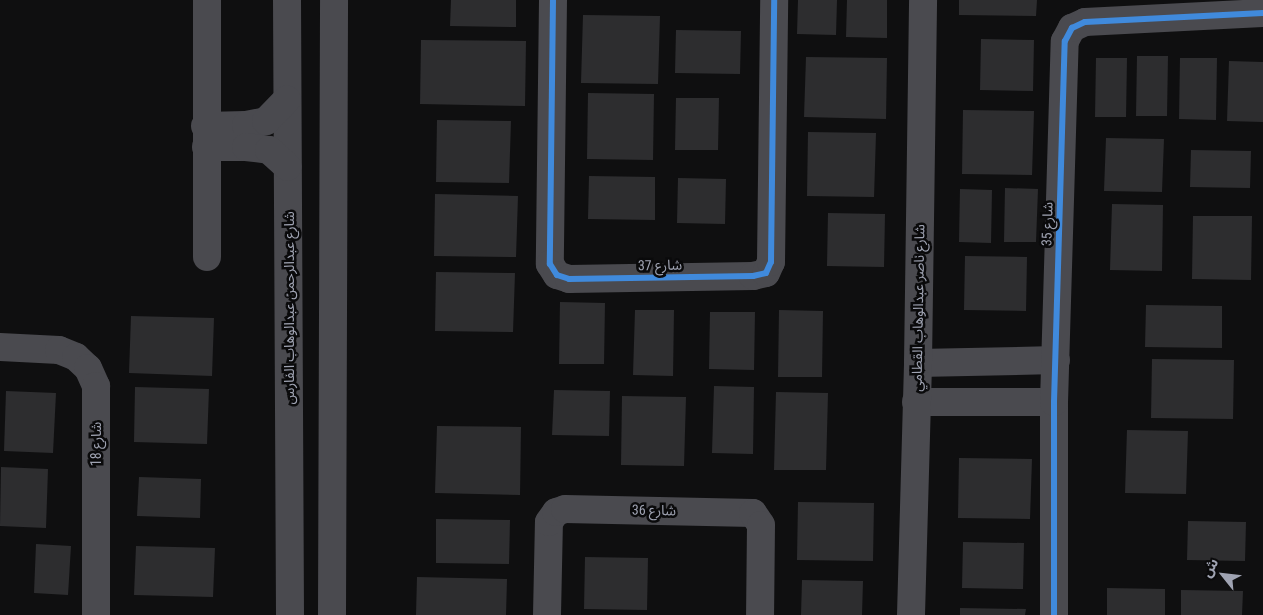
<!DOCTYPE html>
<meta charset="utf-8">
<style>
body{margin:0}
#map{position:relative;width:1263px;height:615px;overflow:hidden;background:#0f0f10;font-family:"Roboto Condensed","Noto Sans Arabic",sans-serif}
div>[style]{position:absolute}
.building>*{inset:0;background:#2d2d2f}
.minor>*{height:28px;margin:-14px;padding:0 14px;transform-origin:14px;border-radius:14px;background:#4a4a4f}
.cycleway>*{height:6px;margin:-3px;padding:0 3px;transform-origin:3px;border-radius:3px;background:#408adc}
span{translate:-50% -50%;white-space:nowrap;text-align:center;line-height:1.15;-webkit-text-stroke:5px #0a0a0b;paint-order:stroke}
.street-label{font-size:14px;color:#9fa3b2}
.north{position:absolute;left:1198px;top:550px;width:50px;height:50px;-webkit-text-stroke:4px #0a0a0b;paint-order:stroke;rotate:299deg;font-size:14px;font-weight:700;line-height:20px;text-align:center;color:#9fa3b2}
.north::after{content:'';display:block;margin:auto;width:18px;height:22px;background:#9fa3b2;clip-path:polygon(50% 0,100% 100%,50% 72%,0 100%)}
</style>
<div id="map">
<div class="building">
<div style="clip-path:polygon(451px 0,516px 0,516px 27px,450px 26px)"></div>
<div style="clip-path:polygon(798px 0,837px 0,836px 35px,797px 34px)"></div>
<div style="clip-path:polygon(847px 0,887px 0,887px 38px,846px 37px)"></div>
<div style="clip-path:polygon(959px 0,1037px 0,1036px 16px,959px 15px)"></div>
<div style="clip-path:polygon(583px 15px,660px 16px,658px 84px,581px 83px)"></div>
<div style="clip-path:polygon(676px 30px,741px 31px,740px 74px,675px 73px)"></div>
<div style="clip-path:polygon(981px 39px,1034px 40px,1033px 91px,980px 90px)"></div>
<div style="clip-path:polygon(421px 40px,526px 41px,525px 106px,420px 104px)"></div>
<div style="clip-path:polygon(1137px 56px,1168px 56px,1167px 116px,1136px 116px)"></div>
<div style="clip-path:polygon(806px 57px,887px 58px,886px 119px,804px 117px)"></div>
<div style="clip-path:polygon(1096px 58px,1127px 58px,1126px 117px,1095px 117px)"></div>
<div style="clip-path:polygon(1180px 58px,1217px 58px,1216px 120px,1179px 119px)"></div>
<div style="clip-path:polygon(1229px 61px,1263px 62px,1263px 122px,1227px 121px)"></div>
<div style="clip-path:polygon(588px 93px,654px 94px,653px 160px,587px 159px)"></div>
<div style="clip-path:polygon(676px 98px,719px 98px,718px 150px,675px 150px)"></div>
<div style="clip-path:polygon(963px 110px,1034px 111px,1032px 175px,962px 174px)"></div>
<div style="clip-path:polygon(437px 120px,511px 121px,509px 183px,436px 182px)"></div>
<div style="clip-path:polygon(808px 132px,876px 133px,874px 197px,807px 196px)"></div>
<div style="clip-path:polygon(1106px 138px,1164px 139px,1162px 192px,1104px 191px)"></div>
<div style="clip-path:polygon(1191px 150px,1251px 151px,1250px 188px,1190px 187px)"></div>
<div style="clip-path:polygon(589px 176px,655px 177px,655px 220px,588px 219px)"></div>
<div style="clip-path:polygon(678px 178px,726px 179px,725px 224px,677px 223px)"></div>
<div style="clip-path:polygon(1005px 188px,1038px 189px,1036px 242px,1004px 242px)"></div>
<div style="clip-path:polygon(960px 189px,992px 190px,991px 243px,959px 242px)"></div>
<div style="clip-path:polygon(435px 194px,518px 196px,516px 257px,434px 256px)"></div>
<div style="clip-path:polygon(1112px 204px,1163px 205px,1162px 271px,1110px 270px)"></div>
<div style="clip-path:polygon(828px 213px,885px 214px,884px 267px,827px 266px)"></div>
<div style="clip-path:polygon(1193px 216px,1252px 216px,1251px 280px,1192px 279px)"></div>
<div style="clip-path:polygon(965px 256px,1027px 257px,1026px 311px,964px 310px)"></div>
<div style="clip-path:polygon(436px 272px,515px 273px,513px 332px,435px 331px)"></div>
<div style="clip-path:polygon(560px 302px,605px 303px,604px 364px,559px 364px)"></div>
<div style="clip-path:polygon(1146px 305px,1222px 306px,1222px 348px,1145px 347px)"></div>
<div style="clip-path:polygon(635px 310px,674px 310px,673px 376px,633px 375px)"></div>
<div style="clip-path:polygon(779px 310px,823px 311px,822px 377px,778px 377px)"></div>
<div style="clip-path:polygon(710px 312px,755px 312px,754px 370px,709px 369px)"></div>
<div style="clip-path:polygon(131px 316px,214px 318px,212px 376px,129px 373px)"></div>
<div style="clip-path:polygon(1152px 359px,1234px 360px,1233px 419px,1151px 418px)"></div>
<div style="clip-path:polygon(714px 386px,754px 387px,753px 454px,712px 453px)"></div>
<div style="clip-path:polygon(135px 387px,209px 389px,207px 444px,134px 442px)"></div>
<div style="clip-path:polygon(554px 390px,610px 391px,609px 436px,552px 435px)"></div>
<div style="clip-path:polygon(6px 391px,56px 393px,53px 453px,4px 451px)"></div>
<div style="clip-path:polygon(776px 392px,828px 393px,826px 470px,774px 470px)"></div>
<div style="clip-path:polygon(622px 396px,686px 397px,684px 466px,621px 465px)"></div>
<div style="clip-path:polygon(437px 426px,521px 427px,520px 495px,435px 493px)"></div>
<div style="clip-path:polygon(1127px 430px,1188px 431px,1186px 494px,1125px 493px)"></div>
<div style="clip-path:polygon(959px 458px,1032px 459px,1030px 519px,958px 518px)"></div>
<div style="clip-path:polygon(1px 467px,48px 469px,46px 528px,0 526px)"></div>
<div style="clip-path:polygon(139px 477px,201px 479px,200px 518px,137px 516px)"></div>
<div style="clip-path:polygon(798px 502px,874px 503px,873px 561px,797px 560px)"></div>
<div style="clip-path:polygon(436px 519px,510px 520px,509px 564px,436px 563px)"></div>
<div style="clip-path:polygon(1188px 521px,1246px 522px,1245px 561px,1187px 560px)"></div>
<div style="clip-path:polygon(963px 542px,1024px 543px,1023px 589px,962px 588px)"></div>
<div style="clip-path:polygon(36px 544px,71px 546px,68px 595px,34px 593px)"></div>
<div style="clip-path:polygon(136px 546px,215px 548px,213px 597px,134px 595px)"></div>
<div style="clip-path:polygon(585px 557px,648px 558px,647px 610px,584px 609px)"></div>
<div style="clip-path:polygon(417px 577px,507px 579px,506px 615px,416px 615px)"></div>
<div style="clip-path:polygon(802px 580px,863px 581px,862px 615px,801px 615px)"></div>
<div style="clip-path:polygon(1107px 588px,1165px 589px,1165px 615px,1107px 615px)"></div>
<div style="clip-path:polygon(1181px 590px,1243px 591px,1242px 615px,1181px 615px)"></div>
<div style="clip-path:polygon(960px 608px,1026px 609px,1025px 615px,960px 615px)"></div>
</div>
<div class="minor">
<div style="left:287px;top:0;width:615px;rotate:89.72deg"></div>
<div style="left:553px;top:0;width:264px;rotate:90.7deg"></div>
<div style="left:550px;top:264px;width:13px;rotate:58deg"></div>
<div style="left:557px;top:275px;width:13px;rotate:18deg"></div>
<div style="left:569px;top:279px;width:184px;rotate:-0.9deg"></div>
<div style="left:753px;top:276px;width:13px;rotate:-13deg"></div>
<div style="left:766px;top:273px;width:12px;rotate:-66deg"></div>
<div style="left:771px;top:262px;width:262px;rotate:-89.3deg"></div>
<div style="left:205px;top:126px;width:41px;rotate:-1.4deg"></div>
<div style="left:246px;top:125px;width:20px;rotate:-11deg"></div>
<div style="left:266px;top:121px;width:30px;rotate:-46deg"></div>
<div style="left:206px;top:147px;width:40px"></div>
<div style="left:246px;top:147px;width:23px;rotate:7deg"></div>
<div style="left:269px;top:150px;width:25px;rotate:42deg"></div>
<div style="left:207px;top:257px;width:257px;rotate:-90deg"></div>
<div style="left:0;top:347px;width:59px;rotate:2.9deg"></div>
<div style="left:59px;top:350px;width:18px;rotate:22deg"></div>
<div style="left:76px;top:357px;width:16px;rotate:43deg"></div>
<div style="left:88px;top:368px;width:20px;rotate:66deg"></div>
<div style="left:96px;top:386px;width:229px;rotate:90deg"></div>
<div style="left:918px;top:363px;width:138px;rotate:-1.2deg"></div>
<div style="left:916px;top:402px;width:138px"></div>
<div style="left:332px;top:615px;width:615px;rotate:-89.81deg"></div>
<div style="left:547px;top:615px;width:93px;rotate:-88.8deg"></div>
<div style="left:549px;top:522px;width:12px;rotate:-55deg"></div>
<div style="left:556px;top:512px;width:9px;rotate:-18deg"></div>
<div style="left:565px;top:509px;width:188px;rotate:1.2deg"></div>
<div style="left:753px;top:513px;width:14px;rotate:56deg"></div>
<div style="left:761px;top:525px;width:90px;rotate:90.6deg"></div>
<div style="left:911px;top:615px;width:252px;rotate:-88.4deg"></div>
<div style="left:918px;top:363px;width:363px;rotate:-89.2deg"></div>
<div style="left:1054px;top:615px;width:213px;rotate:-90deg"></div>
<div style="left:1054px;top:402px;width:361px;rotate:-88.3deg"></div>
<div style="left:1065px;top:41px;width:15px;rotate:-62deg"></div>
<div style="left:1072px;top:28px;width:14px;rotate:-25deg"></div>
<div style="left:1085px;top:22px;width:178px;rotate:-2.9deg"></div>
</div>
<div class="cycleway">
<div style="left:553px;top:0;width:264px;rotate:90.7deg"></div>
<div style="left:550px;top:264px;width:13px;rotate:58deg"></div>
<div style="left:557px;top:275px;width:13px;rotate:18deg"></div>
<div style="left:569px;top:279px;width:184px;rotate:-0.9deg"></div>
<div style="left:753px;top:276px;width:13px;rotate:-13deg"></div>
<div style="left:766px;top:273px;width:12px;rotate:-66deg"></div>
<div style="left:771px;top:262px;width:262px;rotate:-89.3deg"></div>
<div style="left:1054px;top:615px;width:213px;rotate:-90deg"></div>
<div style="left:1054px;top:402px;width:361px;rotate:-88.3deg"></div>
<div style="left:1065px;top:41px;width:15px;rotate:-62deg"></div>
<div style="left:1072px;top:28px;width:14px;rotate:-25deg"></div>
<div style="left:1085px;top:22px;width:178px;rotate:-2.9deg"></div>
</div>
<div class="street-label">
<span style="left:1047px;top:224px;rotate:-88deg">شارع 35</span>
<span style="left:660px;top:265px;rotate:-1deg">شارع 37</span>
<span style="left:289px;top:308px;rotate:-90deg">شارع عبدالرحمن عبدالوهاب الفارس</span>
<span style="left:918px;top:308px;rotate:-89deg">شارع ناصر عبدالوهاب القطامي</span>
<span style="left:96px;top:444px;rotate:-90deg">شارع 18</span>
<span style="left:654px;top:510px;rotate:1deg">شارع 36</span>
</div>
<div class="north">ش</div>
</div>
